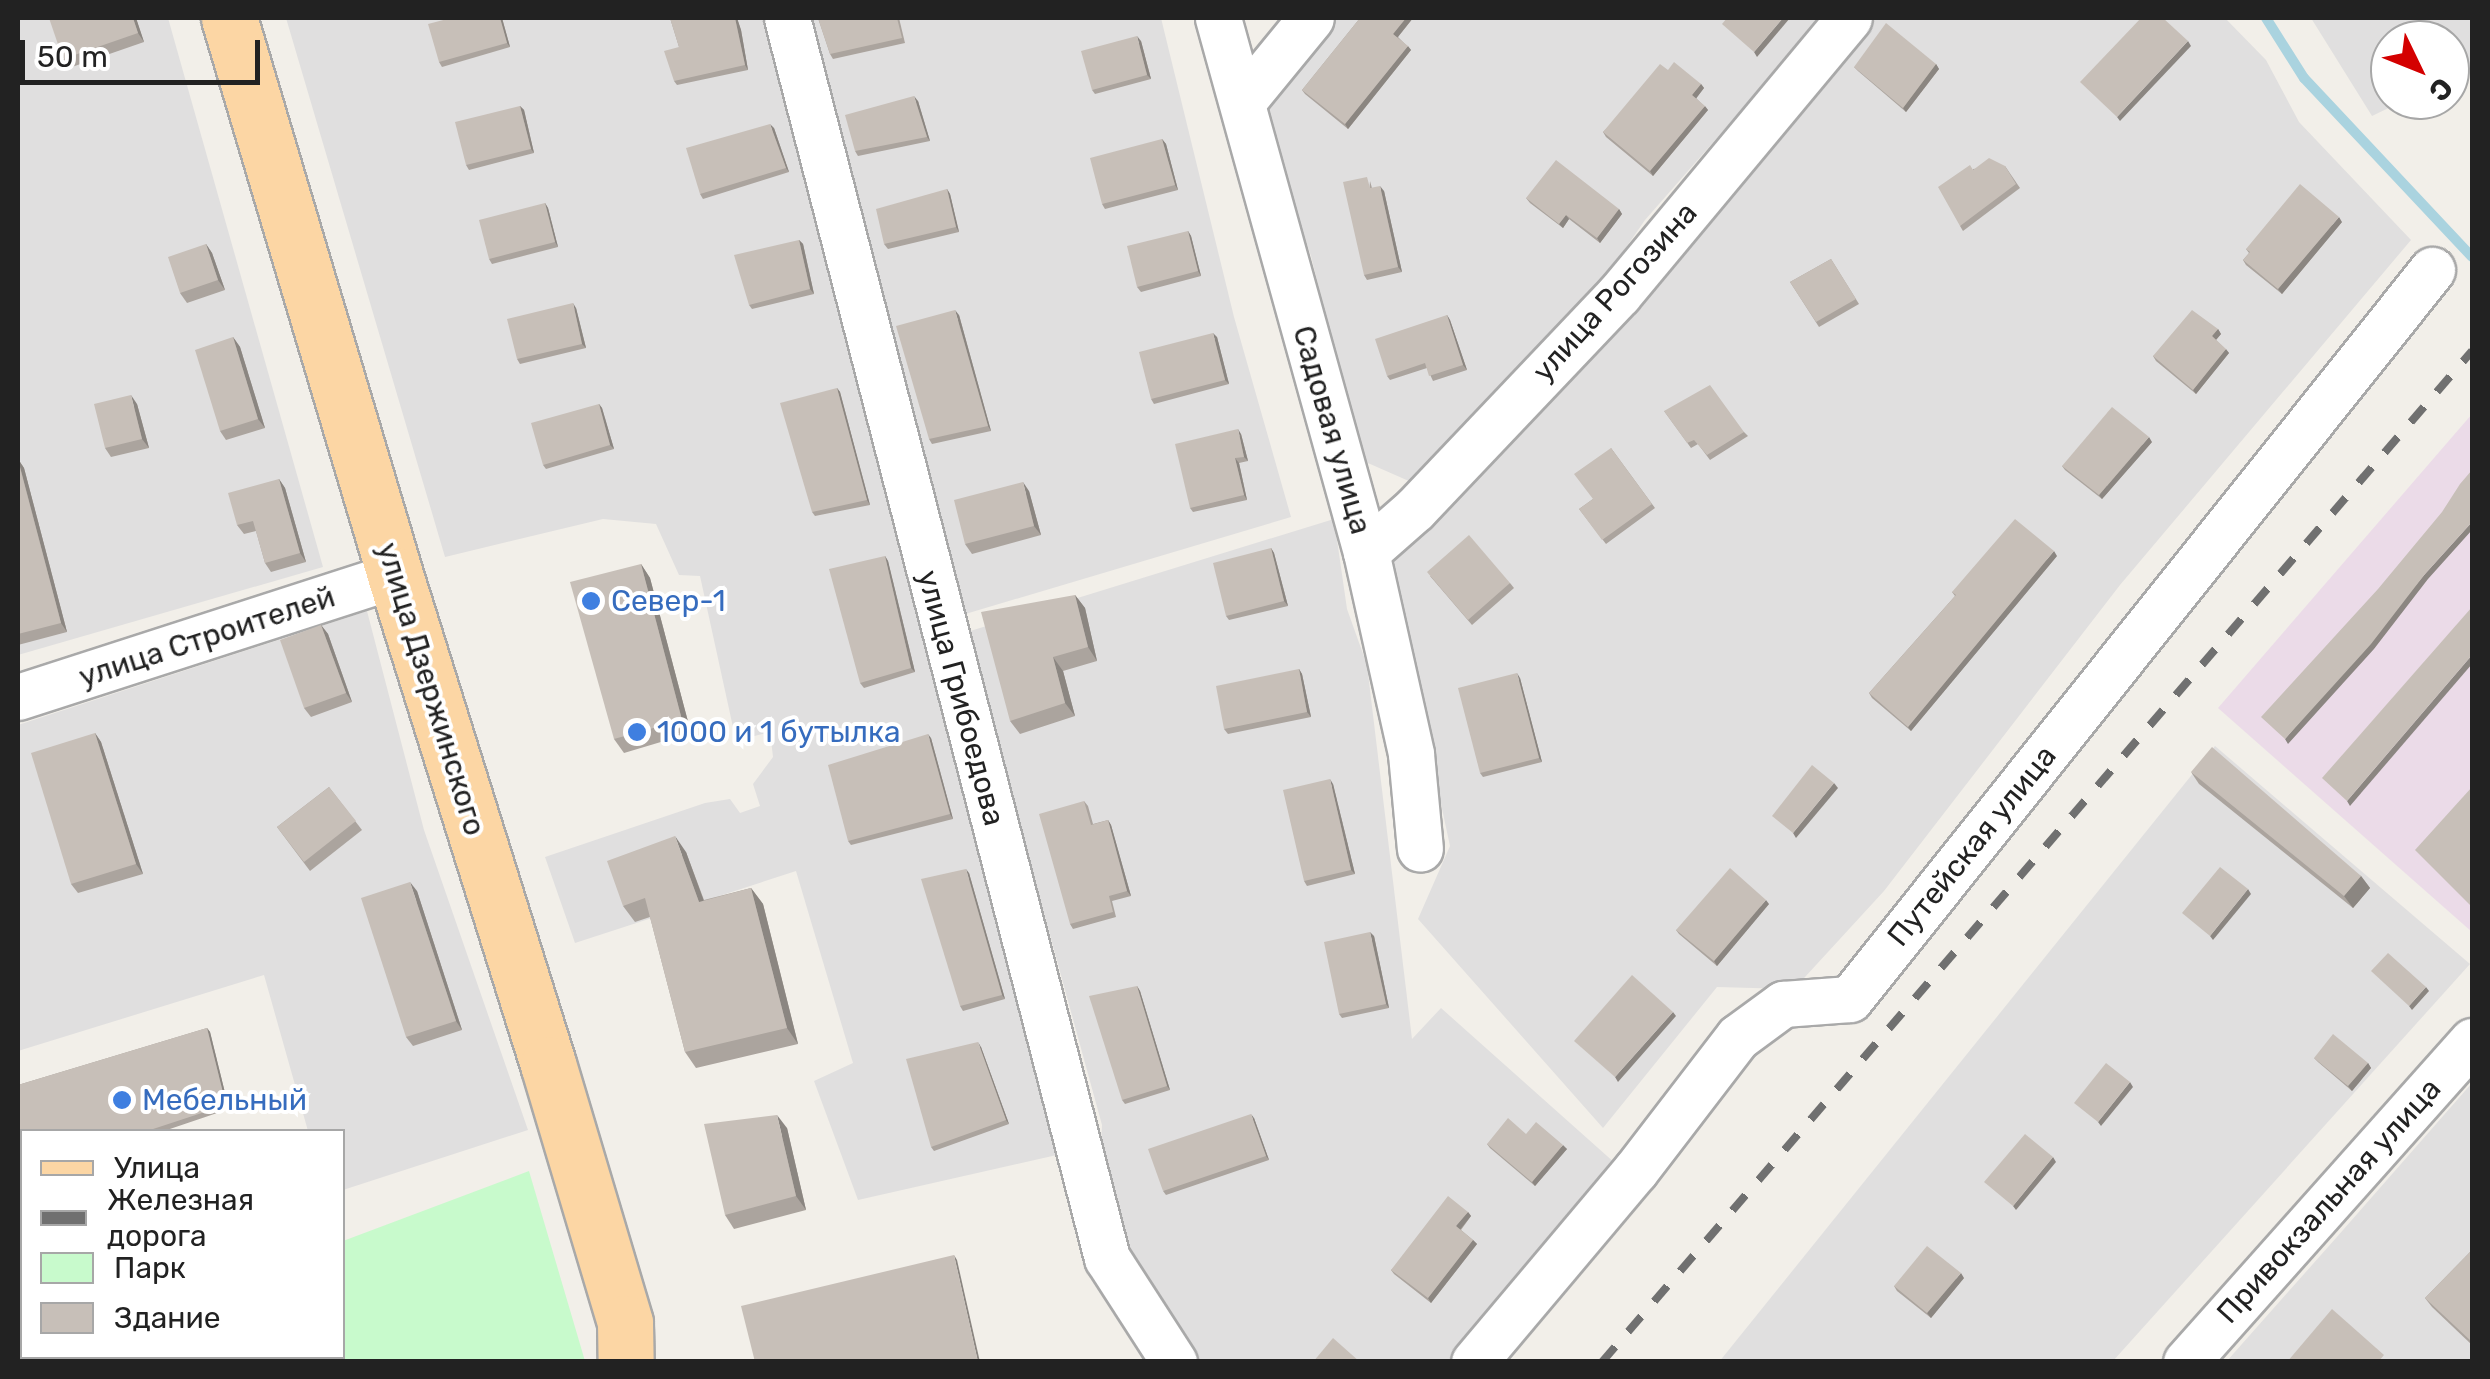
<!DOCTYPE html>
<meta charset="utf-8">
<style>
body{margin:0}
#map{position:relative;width:2490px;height:1379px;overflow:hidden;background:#f2efe9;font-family:Rubik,sans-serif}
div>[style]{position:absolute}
.residential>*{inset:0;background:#e0dfdf}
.industrial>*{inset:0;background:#ebdbe8}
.park>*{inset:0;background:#c8facc}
.stream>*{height:10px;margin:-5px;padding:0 5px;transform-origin:5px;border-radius:5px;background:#aad3df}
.roads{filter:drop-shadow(2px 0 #a9a9a9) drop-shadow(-2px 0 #a9a9a9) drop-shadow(0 2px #a9a9a9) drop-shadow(0 -2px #a9a9a9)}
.minor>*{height:45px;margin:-22.5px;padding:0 22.5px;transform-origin:22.5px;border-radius:22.5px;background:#fff}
.major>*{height:55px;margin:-27.5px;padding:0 27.5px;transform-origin:27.5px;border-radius:27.5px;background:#fcd6a4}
.rail>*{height:8px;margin-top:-4px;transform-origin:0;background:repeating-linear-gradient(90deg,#707070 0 20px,transparent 0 40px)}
.wall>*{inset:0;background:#aba49e}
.shaded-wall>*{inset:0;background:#8b8681}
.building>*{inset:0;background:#c7bfb8}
.dots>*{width:28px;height:28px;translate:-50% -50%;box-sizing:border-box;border:5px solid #fff;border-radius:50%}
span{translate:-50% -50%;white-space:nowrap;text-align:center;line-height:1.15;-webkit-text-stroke:8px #fff;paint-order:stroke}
.street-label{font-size:30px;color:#222}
.shop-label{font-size:30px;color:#366cbe}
.left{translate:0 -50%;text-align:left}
.frame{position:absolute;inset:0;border:20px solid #222;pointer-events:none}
.legend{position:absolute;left:20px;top:1129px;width:325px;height:230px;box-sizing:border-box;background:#fff;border:2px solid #a7a7a7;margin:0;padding:12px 18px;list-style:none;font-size:30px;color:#222}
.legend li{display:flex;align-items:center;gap:20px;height:50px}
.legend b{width:50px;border:2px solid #a7a7a7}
.north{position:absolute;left:2370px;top:20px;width:100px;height:100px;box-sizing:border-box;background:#fff;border:2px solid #a7a7a7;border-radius:50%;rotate:133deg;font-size:28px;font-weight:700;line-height:40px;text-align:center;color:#222}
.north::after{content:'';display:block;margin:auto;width:35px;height:45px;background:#d40000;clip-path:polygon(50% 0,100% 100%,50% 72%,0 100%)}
.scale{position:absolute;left:20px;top:40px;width:240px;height:45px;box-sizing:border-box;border:5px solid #222;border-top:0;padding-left:12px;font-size:30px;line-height:35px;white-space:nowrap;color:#222;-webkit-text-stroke:8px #fff;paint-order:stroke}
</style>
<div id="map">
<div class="residential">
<div style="clip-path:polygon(18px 18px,168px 18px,323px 567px,18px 655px)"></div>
<div style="clip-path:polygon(286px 18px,772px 18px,1070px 1152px,858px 1200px,814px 1081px,853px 1063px,796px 871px,575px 943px,545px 857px,705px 803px,730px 799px,740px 813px,760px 806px,753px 784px,773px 757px,770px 732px,736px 741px,700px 576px,679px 575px,656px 524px,603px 519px,445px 557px)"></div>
<div style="clip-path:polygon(812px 18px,1161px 18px,1234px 317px,1291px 517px,962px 615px)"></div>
<div style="clip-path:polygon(1338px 18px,1822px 18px,1645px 220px,1607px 275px,1418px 485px,1361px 460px,1311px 256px,1261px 114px)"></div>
<div style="clip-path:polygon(1866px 18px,2225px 18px,2266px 60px,2299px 122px,2411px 240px,2120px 585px,1884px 891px,1794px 989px,1717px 987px,1603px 1128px,1418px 919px,1450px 846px,1389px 561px,1559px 390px,1784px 135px)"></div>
<div style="clip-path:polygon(2311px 18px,2472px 18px,2472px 68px,2450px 78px,2450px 40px,2390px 40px,2390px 100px,2405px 100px,2372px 116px)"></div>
<div style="clip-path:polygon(1334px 519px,1347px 609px,1367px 665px,1412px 1039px,1441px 1008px,1616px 1164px,1449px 1361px,1197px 1361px,1153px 1315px,1131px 1278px,1100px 1171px,1102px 1125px,967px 632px)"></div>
<div style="clip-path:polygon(367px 611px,424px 830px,528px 1130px,343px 1190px,342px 1132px,308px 1131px,264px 975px,18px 1051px,18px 725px)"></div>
<div style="clip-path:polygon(2215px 746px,2470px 964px,2113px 1361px,1719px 1362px)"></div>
<div style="clip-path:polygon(2472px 1083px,2472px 1361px,2226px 1362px,2336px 1238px)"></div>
</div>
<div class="industrial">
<div style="clip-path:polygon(2472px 414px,2472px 932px,2218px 708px)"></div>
</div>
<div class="park">
<div style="clip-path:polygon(529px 1171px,585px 1361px,26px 1361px,39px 1356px,342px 1356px,343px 1241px)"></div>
</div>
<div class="stream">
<div style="left:2266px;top:18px;width:71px;rotate:57.7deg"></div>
<div style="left:2304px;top:78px;width:245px;rotate:46.8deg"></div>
</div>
<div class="roads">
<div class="minor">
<div style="left:787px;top:18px;width:1281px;rotate:75.53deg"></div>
<div style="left:1107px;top:1258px;width:124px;rotate:57.2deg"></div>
<div style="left:1218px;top:18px;width:554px;rotate:74.51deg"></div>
<div style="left:1366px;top:552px;width:207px;rotate:77.4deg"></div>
<div style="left:1411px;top:754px;width:95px;rotate:84.6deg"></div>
<div style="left:1243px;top:101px;width:107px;rotate:-50.7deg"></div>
<div style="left:1366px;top:552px;width:65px;rotate:-41.3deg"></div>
<div style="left:1415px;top:509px;width:296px;rotate:-46.5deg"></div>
<div style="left:1619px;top:294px;width:359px;rotate:-50.2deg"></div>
<div style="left:18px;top:697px;width:396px;rotate:-17.9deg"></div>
<div style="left:1474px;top:1362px;width:250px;rotate:-49.9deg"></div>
<div style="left:1635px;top:1171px;width:169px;rotate:-52.5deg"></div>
<div style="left:1738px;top:1037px;width:56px;rotate:-36.3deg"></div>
<div style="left:1783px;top:1004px;width:67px;rotate:-4.3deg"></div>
<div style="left:1850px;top:999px;width:933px;rotate:-51.4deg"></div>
<div style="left:2186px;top:1362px;width:430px;rotate:-48.3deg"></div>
</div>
<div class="major">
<div style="left:229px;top:18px;width:581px;rotate:73.4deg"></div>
<div style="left:395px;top:575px;width:512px;rotate:72.63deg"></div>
<div style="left:548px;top:1064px;width:270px;rotate:73.4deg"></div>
<div style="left:625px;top:1323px;width:39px;rotate:89deg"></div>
</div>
</div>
<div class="rail">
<div style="left:1602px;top:1362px;width:1334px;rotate:-49.29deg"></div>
</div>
<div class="wall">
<div style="clip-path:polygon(136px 18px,144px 42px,69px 68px,63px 59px)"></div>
<div style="clip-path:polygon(451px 18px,502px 18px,510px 47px,442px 67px,439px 62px)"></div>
<div style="clip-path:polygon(670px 18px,737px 18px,741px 30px,748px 70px,677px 85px,674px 81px,679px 47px)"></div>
<div style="clip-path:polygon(818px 18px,899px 18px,905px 43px,833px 59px,830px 54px)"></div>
<div style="clip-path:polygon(1360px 18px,1413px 18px,1398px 37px,1411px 50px,1348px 129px,1305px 94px,1302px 90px)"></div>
<div style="clip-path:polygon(1141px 41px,1151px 79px,1095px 94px,1092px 90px)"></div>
<div style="clip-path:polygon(1936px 64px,1939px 69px,1906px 112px,1858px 71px,1854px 67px)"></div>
<div style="clip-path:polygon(1668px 70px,1701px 84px,1704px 88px,1696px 98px,1708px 110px,1653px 176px,1606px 137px,1603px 132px)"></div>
<div style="clip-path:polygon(918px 101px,930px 141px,858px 156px,855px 151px)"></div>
<div style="clip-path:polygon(520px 106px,524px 110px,534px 153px,469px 170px,466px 165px)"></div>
<div style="clip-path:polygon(774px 128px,789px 172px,703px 199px,700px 194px)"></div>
<div style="clip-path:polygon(1162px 139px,1166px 144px,1178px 190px,1105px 209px,1102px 204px)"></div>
<div style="clip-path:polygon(2005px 166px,2020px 188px,1963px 231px,1960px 226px,1973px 169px)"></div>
<div style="clip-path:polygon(1370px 181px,1372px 188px,1384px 191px,1402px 272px,1367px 280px,1364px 275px)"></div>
<div style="clip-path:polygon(947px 189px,950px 194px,959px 232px,888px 249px,884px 244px)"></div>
<div style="clip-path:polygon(1526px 198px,1619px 209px,1622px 214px,1600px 243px,1569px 219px,1563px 228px,1530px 203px)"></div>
<div style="clip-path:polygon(545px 203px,548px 208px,558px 247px,492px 264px,489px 259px)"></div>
<div style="clip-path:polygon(2342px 222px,2282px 294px,2246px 265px,2243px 260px,2249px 253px,2246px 249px)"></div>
<div style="clip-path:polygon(1188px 231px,1191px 236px,1201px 276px,1141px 292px,1137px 287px)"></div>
<div style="clip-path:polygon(799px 240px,803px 244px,814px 294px,752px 309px,749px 305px)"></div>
<div style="clip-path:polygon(206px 244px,212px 253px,225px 290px,187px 303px,180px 293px)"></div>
<div style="clip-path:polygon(1831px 259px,1859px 304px,1819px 327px,1790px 282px)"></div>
<div style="clip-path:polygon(576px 308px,586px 348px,520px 364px,517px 359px)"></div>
<div style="clip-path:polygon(959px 315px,991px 431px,932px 444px,929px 439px)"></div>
<div style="clip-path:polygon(1447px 315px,1450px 320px,1467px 370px,1433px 381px,1427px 368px,1390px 380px,1387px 376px)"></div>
<div style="clip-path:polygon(2218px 329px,2221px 334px,2216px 340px,2229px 353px,2196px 394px,2156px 361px,2153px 356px)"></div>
<div style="clip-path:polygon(233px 337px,240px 347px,265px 428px,226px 440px,220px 431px)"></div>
<div style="clip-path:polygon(1217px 337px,1229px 384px,1154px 404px,1151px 399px)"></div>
<div style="clip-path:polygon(837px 388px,840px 392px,870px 505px,815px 516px,812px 512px)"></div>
<div style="clip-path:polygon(137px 404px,149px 448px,111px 457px,105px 448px)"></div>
<div style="clip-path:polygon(599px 404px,602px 408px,614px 449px,546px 469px,543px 465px)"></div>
<div style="clip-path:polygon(1664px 411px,1744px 432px,1748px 436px,1710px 460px,1698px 444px,1691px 448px)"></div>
<div style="clip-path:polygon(1241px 434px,1248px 461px,1239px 463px,1247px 500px,1193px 512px,1190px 508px)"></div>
<div style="clip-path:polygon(2152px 442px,2102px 499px,2065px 470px,2062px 466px)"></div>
<div style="clip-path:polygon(1611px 448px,1655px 508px,1606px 544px,1579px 509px,1593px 499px)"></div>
<div style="clip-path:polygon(18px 459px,24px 468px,67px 632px,18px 645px)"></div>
<div style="clip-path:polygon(279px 479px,285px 488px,306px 562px,271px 572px,265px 563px,256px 531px,244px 534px,237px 525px)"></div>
<div style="clip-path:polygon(1029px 491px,1041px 535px,972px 554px,965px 544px)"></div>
<div style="clip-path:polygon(1271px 548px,1274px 553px,1288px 606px,1229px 620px,1226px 616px)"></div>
<div style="clip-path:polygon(885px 556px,888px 561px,915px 672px,864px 688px,860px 683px)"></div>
<div style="clip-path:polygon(2057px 556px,1911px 731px,1872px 698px,1869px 693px,1955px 596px,1952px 592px)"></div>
<div style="clip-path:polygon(641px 564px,650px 578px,691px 733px,624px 753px,614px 739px)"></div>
<div style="clip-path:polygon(1430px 576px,1510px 583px,1514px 588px,1472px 625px)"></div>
<div style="clip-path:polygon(1075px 595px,1085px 608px,1097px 661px,1063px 671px,1075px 716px,1020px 734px,1010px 721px)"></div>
<div style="clip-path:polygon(321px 625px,328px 634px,352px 702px,311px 717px,304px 708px)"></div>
<div style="clip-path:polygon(1299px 669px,1302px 674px,1311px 717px,1228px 734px,1224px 729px)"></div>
<div style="clip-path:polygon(1520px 678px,1542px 762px,1483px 777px,1480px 773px)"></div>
<div style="clip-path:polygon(95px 733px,101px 742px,143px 874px,78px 893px,71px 884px)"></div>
<div style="clip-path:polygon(931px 738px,953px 819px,851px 845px,848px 841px)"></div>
<div style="clip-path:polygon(2191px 772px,2361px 876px,2370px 888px,2353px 908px,2199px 784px)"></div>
<div style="clip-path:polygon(1333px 784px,1355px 874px,1307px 886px,1304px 881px)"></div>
<div style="clip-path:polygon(329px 787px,362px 830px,310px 871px,277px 827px)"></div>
<div style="clip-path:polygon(1084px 801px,1088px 806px,1093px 824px,1108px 820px,1111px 825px,1131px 896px,1112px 901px,1116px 917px,1073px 929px,1070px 924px)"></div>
<div style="clip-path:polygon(686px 852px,704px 900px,751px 888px,763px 904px,798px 1044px,696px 1068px,685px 1052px,650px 917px,635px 922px,623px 906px)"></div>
<div style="clip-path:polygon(969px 873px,1005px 999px,963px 1011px,960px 1006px)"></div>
<div style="clip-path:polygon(417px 891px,462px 1030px,413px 1046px,406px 1037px)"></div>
<div style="clip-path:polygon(1769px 904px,1717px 966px,1679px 934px,1676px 930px)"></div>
<div style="clip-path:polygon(1374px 936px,1389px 1008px,1342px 1018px,1339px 1014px)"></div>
<div style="clip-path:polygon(1137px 986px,1140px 991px,1170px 1090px,1125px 1104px,1122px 1100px)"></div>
<div style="clip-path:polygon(207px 1028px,210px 1032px,229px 1109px,161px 1132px,22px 1132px,22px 1177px,18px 1178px,18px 1085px)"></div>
<div style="clip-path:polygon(981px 1047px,1009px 1124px,934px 1151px,931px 1147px)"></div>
<div style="clip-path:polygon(2314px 1058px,2368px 1063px,2371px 1068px,2352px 1091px,2318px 1062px)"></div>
<div style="clip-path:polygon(1254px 1118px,1269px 1160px,1166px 1195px,1163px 1191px)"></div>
<div style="clip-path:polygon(787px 1128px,806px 1210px,734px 1229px,725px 1215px)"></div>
<div style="clip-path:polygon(1526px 1134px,1567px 1149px,1535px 1186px,1490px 1148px,1487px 1144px)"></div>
<div style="clip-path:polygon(1468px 1212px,1471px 1216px,1461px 1230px,1473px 1240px,1477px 1244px,1431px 1303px,1394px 1274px,1391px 1270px)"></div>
<div style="clip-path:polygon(2472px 1250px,2472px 1345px,2432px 1307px,2425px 1298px)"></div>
<div style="clip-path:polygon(1964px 1278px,1931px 1318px,1897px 1291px,1894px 1286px)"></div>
</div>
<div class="shaded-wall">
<div style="clip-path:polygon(133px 18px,136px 18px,144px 42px,138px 33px)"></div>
<div style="clip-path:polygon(500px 18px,502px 18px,510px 47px,507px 43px)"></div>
<div style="clip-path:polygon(735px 18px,737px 18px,741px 30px,748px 70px,745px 65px)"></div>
<div style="clip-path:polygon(1406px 18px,1413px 18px,1397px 38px,1393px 34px)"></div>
<div style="clip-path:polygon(1783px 18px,1790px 18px,1757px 57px,1754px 52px)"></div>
<div style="clip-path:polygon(1137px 36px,1141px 41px,1151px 79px,1147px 75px)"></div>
<div style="clip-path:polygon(2188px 41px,2191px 46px,2120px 121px,2117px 117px)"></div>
<div style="clip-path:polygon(1408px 46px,1411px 50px,1348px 129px,1345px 124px)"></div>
<div style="clip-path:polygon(1936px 64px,1939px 69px,1906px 112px,1903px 108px)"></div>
<div style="clip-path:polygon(1701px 84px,1704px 88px,1695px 100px,1692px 95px)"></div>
<div style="clip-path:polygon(914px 96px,918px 101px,930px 141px,927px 137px)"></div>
<div style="clip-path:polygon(520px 106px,524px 110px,534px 153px,531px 149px)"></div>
<div style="clip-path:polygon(1705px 106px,1708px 110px,1653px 176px,1650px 171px)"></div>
<div style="clip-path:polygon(770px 124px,774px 128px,789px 172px,786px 168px)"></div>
<div style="clip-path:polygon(1162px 139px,1166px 144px,1178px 190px,1175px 185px)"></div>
<div style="clip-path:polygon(1380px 186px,1384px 191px,1402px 272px,1398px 267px)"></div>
<div style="clip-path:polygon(947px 189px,950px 194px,959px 232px,956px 227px)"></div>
<div style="clip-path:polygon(545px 203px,548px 208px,558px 247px,555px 242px)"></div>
<div style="clip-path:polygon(1619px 209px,1622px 214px,1600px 243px,1597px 238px)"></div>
<div style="clip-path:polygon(1566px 215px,1569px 219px,1563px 228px,1559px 224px)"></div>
<div style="clip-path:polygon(2339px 217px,2342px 222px,2282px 294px,2278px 289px)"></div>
<div style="clip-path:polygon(1188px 231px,1191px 236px,1201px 276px,1198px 271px)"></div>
<div style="clip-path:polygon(799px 240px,803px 244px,814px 294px,810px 289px)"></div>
<div style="clip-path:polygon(206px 244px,212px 253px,225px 290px,218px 280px)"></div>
<div style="clip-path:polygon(573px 303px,576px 308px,586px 348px,582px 344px)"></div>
<div style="clip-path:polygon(955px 310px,959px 315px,991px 431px,988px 426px)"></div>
<div style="clip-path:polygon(1447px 315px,1450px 320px,1467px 370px,1463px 365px)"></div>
<div style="clip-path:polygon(2218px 329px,2221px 334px,2215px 341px,2212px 336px)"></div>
<div style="clip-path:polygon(1213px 333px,1217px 337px,1229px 384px,1225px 380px)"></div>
<div style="clip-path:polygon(233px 337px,240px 347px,265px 428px,258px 419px)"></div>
<div style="clip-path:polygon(2226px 349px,2229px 353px,2196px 394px,2193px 390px)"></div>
<div style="clip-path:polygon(837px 388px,840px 392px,870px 505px,867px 500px)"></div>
<div style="clip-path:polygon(131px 395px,137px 404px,149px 448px,142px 439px)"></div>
<div style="clip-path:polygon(599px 404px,602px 408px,614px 449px,610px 445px)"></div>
<div style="clip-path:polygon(1238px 429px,1241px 434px,1248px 461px,1244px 457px)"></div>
<div style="clip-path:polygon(2149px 437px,2152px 442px,2102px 499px,2099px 495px)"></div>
<div style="clip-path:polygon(1235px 458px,1239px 463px,1247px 500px,1244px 495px)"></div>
<div style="clip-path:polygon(18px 459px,24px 468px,67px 632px,61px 623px)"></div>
<div style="clip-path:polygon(279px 479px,285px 488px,306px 562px,300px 553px)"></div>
<div style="clip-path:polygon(1023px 482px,1029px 491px,1041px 535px,1034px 526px)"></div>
<div style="clip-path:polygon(2472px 522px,2472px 530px,2428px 579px,2374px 649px,2288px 744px,2285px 739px,2425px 574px)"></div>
<div style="clip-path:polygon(1271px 548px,1274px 553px,1288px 606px,1284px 601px)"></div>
<div style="clip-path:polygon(2054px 551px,2057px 556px,1911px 731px,1908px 727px)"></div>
<div style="clip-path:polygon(885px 556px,888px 561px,915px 672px,911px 668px)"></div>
<div style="clip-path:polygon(641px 564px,650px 578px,691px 733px,682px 720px)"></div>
<div style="clip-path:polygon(1075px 595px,1085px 608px,1097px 661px,1088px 647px)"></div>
<div style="clip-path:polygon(321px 625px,328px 634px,352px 702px,346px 693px)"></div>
<div style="clip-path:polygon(2472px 655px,2472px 664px,2350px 806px,2347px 801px)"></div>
<div style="clip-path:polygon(1053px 657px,1063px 671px,1075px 716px,1065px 703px)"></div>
<div style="clip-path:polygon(1299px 669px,1302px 674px,1311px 717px,1307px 712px)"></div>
<div style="clip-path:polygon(1517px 673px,1520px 678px,1542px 762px,1539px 758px)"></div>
<div style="clip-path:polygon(95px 733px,101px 742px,143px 874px,136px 864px)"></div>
<div style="clip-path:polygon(928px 734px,931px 738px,953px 819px,950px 814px)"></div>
<div style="clip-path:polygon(1330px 779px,1333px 784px,1355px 874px,1351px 870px)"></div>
<div style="clip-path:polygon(1834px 783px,1838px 788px,1796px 838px,1793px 833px)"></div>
<div style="clip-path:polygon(1108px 820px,1111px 825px,1131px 896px,1127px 891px)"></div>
<div style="clip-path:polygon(675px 836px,686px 852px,710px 918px,699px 902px)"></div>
<div style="clip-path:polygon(966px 869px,969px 873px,1005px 999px,1002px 995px)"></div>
<div style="clip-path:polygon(2361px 876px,2370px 888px,2353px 908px,2344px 896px)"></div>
<div style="clip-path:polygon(410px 882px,417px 891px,462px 1030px,456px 1021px)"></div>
<div style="clip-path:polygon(751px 888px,763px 904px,798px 1044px,787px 1028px)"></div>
<div style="clip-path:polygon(2248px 889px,2251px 894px,2213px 940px,2210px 936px)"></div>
<div style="clip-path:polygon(1766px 900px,1769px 904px,1717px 966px,1714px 961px)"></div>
<div style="clip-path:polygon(1370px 932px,1374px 936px,1389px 1008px,1386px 1004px)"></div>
<div style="clip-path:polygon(1137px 986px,1140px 991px,1170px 1090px,1167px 1086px)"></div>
<div style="clip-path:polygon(2426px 987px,2429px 991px,2412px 1010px,2409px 1006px)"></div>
<div style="clip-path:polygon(1673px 1012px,1676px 1016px,1618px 1082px,1615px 1077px)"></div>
<div style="clip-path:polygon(207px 1028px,210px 1032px,229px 1109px,226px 1105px)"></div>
<div style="clip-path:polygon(978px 1042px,981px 1047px,1009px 1124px,1006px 1120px)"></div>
<div style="clip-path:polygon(2368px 1063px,2371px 1068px,2352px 1091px,2348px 1086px)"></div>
<div style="clip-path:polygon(2130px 1082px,2133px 1087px,2101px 1126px,2098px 1122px)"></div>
<div style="clip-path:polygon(1251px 1114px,1254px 1118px,1269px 1160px,1266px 1156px)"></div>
<div style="clip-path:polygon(777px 1115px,787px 1128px,806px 1210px,796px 1196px)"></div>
<div style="clip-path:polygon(1563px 1145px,1567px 1149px,1535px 1186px,1532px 1182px)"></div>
<div style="clip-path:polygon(2053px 1157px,2056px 1162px,2016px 1210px,2013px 1206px)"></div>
<div style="clip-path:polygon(1468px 1212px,1471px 1216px,1459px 1231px,1456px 1226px)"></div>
<div style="clip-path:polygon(1473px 1240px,1477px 1244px,1431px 1303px,1428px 1298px)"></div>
<div style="clip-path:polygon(954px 1255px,957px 1260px,980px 1362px,978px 1362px)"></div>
<div style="clip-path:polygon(1961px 1273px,1964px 1278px,1931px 1318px,1927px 1313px)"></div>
</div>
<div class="building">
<div style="clip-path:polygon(49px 18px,133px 18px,138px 33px,63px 59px)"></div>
<div style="clip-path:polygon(451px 18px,500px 18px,507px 43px,439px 62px,428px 24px)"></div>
<div style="clip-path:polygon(670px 18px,735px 18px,745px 65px,674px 81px,664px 51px,679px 47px)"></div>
<div style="clip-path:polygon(818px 18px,897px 18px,902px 38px,830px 54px)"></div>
<div style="clip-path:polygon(1360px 18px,1406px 18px,1393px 34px,1408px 46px,1345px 124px,1302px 90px)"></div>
<div style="clip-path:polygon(1727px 18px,1783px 18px,1754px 52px,1722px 24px)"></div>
<div style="clip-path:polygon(2141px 18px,2163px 18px,2188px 41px,2117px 117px,2080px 82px)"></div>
<div style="clip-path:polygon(1886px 23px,1936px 64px,1903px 108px,1854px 67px)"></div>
<div style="clip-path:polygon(1137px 36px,1147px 75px,1092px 90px,1081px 51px)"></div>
<div style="clip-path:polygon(1674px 62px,1701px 84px,1692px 95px,1705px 106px,1650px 171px,1603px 132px,1660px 64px,1668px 70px)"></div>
<div style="clip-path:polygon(914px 96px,927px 137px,855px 151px,845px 115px)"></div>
<div style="clip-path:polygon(520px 106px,531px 149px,466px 165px,455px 122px)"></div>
<div style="clip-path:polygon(770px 124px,786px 168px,700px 194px,686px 148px)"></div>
<div style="clip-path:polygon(1162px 139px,1175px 185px,1102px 204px,1090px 158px)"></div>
<div style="clip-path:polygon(1989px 158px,2005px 166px,2016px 184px,1960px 226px,1938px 187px,1970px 165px,1973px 170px)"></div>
<div style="clip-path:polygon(1556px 160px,1619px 209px,1597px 238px,1566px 215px,1559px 224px,1526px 198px)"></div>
<div style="clip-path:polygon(1367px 177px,1370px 188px,1380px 186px,1398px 267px,1364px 275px,1343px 182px)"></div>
<div style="clip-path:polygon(2300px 184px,2339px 217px,2278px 289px,2243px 260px,2250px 252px,2246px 249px)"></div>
<div style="clip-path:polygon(947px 189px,956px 227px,884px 244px,876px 209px)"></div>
<div style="clip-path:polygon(545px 203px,555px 242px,489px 259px,479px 220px)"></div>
<div style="clip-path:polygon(1188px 231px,1198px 271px,1137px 287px,1127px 246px)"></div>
<div style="clip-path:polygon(799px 240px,810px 289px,749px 305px,734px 255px)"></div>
<div style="clip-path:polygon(206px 244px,218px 280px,180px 293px,168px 257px)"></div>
<div style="clip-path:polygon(1831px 259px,1856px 299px,1816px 322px,1790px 282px)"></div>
<div style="clip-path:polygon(573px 303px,582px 344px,517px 359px,507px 319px)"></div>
<div style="clip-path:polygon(955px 310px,988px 426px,929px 439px,896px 326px)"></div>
<div style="clip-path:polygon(2192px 310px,2218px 329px,2212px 336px,2226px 349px,2193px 390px,2153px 356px)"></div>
<div style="clip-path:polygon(1447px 315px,1463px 365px,1429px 376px,1425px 363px,1387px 376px,1375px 339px)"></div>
<div style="clip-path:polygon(1213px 333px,1225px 380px,1151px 399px,1139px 352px)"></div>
<div style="clip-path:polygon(233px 337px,258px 419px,220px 431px,195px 350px)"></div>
<div style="clip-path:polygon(1710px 385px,1744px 432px,1707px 455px,1694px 440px,1687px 443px,1664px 411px)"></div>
<div style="clip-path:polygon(837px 388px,867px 500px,812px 512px,780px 403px)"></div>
<div style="clip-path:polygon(131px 395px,142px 439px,105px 448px,94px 404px)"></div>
<div style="clip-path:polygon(599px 404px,610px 445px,543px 465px,531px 423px)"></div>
<div style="clip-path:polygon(2112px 407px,2149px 437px,2099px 495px,2062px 466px)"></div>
<div style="clip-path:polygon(1238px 429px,1244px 457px,1235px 458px,1244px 495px,1190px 508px,1175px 444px)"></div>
<div style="clip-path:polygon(1611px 448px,1652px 504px,1602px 540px,1579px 509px,1593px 499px,1574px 474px)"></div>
<div style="clip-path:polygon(18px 460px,61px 623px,18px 634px)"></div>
<div style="clip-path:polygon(2472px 470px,2472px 522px,2425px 574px,2371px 644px,2285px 739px,2261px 717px,2378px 589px,2442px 512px,2460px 484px)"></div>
<div style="clip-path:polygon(279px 479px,300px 553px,265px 563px,253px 521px,237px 525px,228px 493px)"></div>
<div style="clip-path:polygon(1023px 482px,1034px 526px,965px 544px,954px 500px)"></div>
<div style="clip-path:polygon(2015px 519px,2054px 551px,1908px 727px,1869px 693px,1956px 595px,1952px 592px)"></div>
<div style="clip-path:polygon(1469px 535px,1510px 583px,1468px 620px,1427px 572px)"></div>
<div style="clip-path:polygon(1271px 548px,1284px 601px,1226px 616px,1213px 563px)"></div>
<div style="clip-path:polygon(885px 556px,911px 668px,860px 683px,829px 569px)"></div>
<div style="clip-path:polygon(641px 564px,682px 720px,614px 739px,570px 582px)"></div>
<div style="clip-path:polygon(1075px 595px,1088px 647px,1053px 657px,1065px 703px,1010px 721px,981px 612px)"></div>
<div style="clip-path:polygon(2472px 607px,2472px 655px,2347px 801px,2322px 778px)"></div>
<div style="clip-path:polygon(321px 625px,346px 693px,304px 708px,280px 640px)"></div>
<div style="clip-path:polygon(1299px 669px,1307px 712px,1224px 729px,1216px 686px)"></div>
<div style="clip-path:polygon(1517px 673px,1539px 758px,1480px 773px,1458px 688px)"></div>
<div style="clip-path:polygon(95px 733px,136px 864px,71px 884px,31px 753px)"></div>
<div style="clip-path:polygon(928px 734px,950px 814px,848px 841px,828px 765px)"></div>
<div style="clip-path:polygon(2212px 747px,2361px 876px,2344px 896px,2191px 772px)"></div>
<div style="clip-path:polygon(1812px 765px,1834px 783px,1793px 833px,1772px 816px)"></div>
<div style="clip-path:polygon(1330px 779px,1351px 870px,1304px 881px,1283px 790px)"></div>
<div style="clip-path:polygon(329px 787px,356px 821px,304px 862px,277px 827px)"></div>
<div style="clip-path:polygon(2472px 787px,2472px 907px,2415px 850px)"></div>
<div style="clip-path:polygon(1084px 801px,1091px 825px,1108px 820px,1127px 891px,1109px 896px,1113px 912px,1070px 924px,1039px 814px)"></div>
<div style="clip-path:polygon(675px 836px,699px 902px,751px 888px,787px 1028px,685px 1052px,645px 898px,623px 906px,607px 861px)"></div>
<div style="clip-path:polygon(2220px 867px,2248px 889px,2210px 936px,2182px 913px)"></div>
<div style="clip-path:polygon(1730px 868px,1766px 900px,1714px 961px,1676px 930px)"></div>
<div style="clip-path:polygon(966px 869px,1002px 995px,960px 1006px,921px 879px)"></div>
<div style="clip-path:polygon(410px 882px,456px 1021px,406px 1037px,361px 898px)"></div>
<div style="clip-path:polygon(1370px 932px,1386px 1004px,1339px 1014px,1324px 942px)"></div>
<div style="clip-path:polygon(2388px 953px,2426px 987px,2409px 1006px,2371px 971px)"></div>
<div style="clip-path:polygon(1632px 975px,1673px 1012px,1615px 1077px,1574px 1041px)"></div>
<div style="clip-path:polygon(1137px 986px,1167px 1086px,1122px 1100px,1089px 996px)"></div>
<div style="clip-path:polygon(207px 1028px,226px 1105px,144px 1132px,22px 1132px,22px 1171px,18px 1173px,18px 1085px)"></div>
<div style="clip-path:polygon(2333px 1034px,2368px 1063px,2348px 1086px,2314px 1058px)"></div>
<div style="clip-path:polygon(978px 1042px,1006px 1120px,931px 1147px,906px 1059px)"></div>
<div style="clip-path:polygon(2106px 1063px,2130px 1082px,2098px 1122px,2074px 1103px)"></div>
<div style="clip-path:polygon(1251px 1114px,1266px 1156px,1163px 1191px,1148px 1149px)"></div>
<div style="clip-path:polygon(777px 1115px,796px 1196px,725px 1215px,704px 1124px)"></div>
<div style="clip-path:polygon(1508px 1118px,1526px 1134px,1536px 1122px,1563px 1145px,1532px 1182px,1487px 1144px)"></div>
<div style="clip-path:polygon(2025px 1134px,2053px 1157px,2013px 1206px,1984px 1182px)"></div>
<div style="clip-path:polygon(1448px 1196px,1468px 1212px,1456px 1226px,1473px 1240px,1428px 1298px,1391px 1270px)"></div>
<div style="clip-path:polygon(1927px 1246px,1961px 1273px,1927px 1313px,1894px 1286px)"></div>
<div style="clip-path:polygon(2472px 1250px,2472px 1342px,2425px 1298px)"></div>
<div style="clip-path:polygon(954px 1255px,978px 1362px,755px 1362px,741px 1306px)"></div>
<div style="clip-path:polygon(2332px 1309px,2384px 1355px,2378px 1362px,2287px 1362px)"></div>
<div style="clip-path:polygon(1333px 1338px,1360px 1362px,1313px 1362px)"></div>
</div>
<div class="dots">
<div style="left:591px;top:601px;background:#3f7fe0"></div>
<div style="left:637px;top:732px;background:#3f7fe0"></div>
<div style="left:122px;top:1100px;background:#3f7fe0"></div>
</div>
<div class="street-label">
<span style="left:1615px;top:292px;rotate:-48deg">улица Рогозина</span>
<span style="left:1332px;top:430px;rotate:74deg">Садовая улица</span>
<span style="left:207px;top:637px;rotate:-18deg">улица Строителей</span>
<span style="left:431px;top:689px;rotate:73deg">улица Дзержинского</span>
<span style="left:961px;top:698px;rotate:75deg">улица Грибоедова</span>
<span style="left:1972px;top:846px;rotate:-51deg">Путейская улица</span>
<span style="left:2329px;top:1201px;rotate:-48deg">Привокзальная улица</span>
</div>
<div class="shop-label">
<span class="left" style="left:611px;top:601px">Север-1</span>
<span class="left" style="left:657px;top:732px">1000 и 1 бутылка</span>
<span class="left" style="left:142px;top:1100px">Мебельный</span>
</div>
<div class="frame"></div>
<ul class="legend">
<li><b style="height:12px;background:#fcd6a4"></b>Улица</li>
<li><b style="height:12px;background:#707070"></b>Железная дорога</li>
<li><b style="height:28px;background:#c8facc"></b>Парк</li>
<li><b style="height:28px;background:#c7bfb8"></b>Здание</li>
</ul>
<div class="north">С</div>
<div class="scale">50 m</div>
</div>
